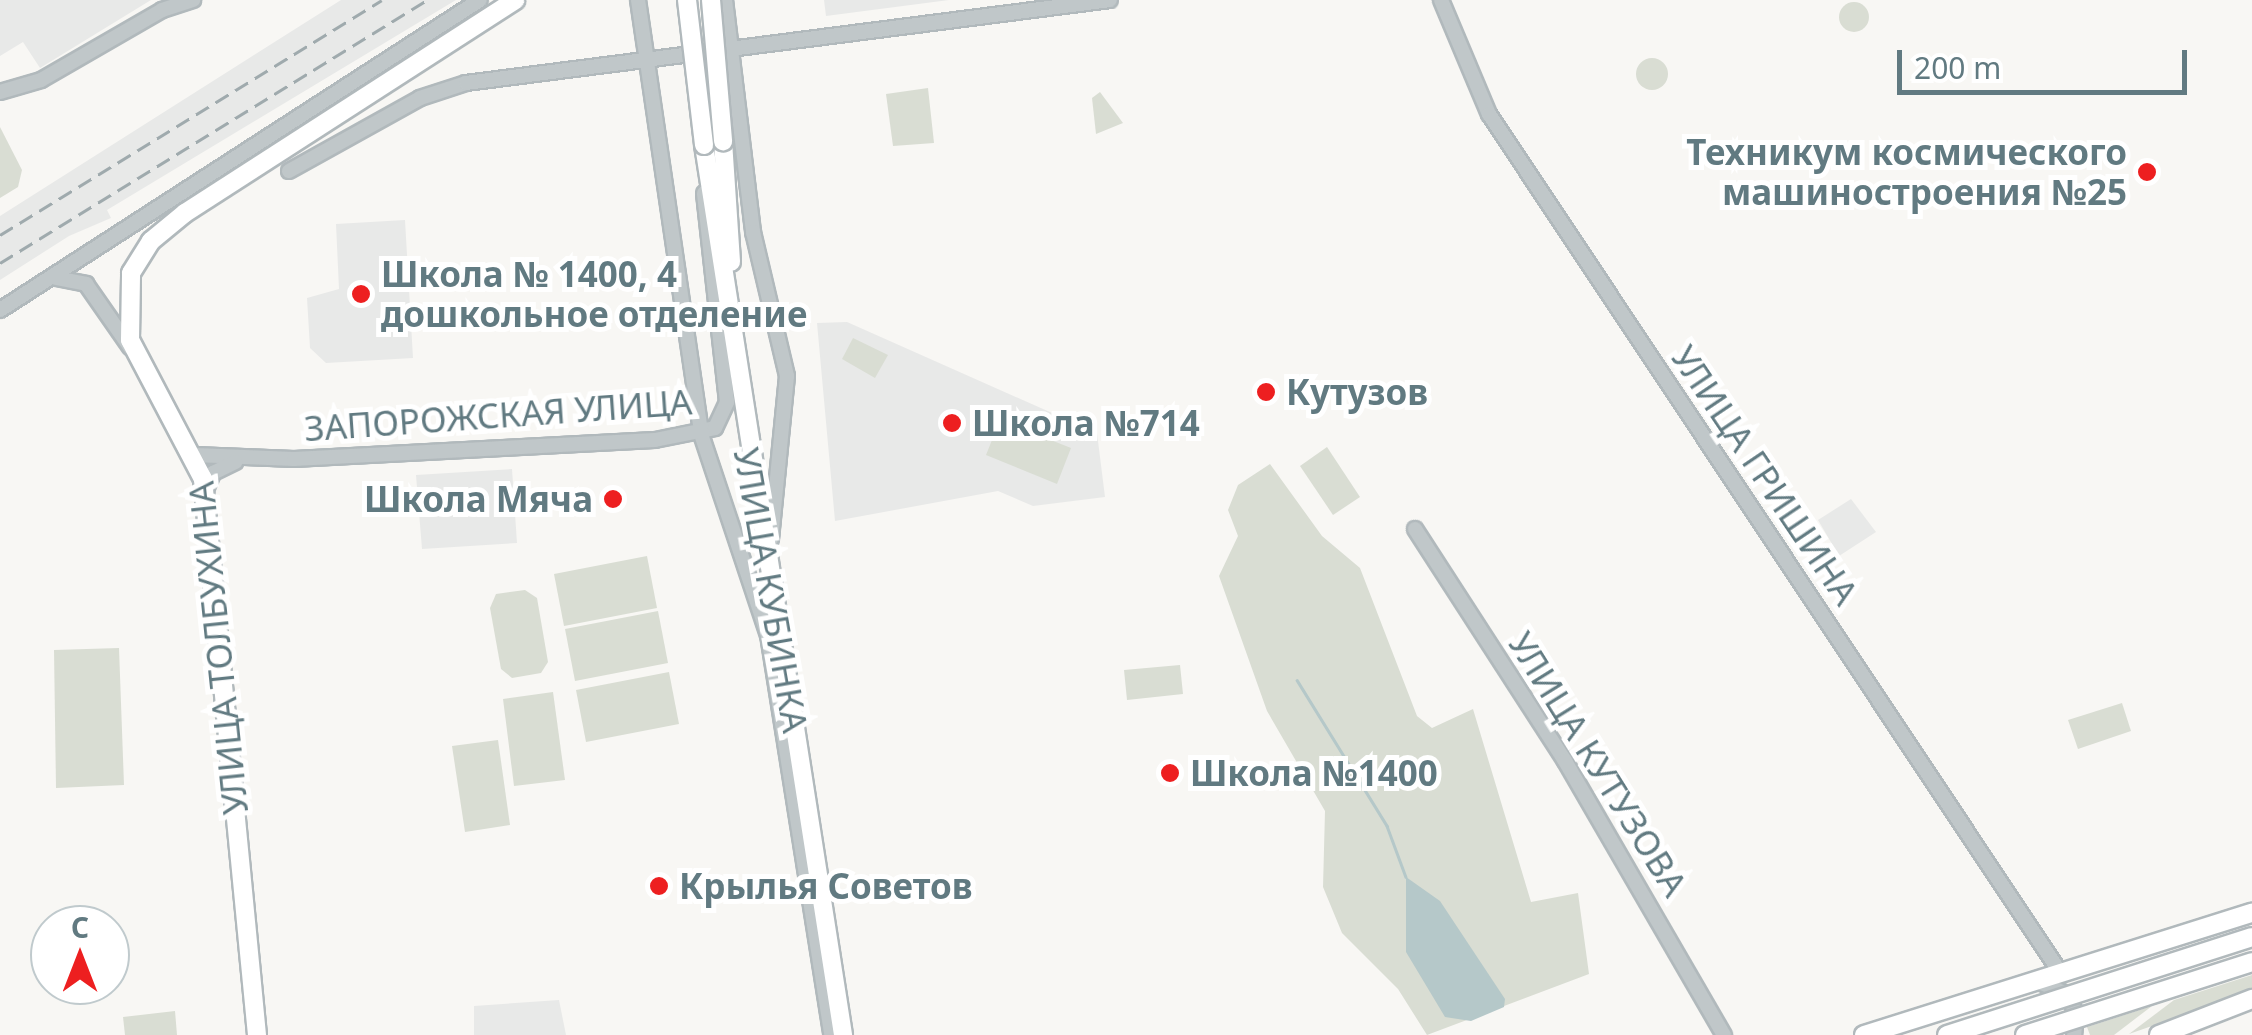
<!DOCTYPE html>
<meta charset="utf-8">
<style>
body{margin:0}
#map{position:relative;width:2252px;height:1035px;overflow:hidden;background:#f8f7f4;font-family:"Noto Sans",sans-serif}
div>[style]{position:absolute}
.built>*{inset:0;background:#e8e9e8}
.green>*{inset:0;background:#d9ddd3}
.round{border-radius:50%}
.water>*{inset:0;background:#b5c8c9}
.stream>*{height:2.5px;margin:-1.25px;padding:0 1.25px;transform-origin:1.25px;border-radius:1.25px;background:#b5c8c9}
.roads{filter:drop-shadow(2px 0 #b1b9bc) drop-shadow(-2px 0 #b1b9bc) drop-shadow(0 2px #b1b9bc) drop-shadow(0 -2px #b1b9bc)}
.minor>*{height:14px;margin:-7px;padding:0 7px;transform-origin:7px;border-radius:7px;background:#c0c7c9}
.major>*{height:18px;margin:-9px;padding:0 9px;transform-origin:9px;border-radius:9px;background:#fff}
.rail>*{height:2.5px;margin-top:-1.25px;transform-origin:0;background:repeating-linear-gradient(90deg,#9faaad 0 15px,transparent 0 23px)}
.bridges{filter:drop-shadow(2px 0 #b1b9bc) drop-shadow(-2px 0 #b1b9bc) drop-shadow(0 2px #b1b9bc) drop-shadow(0 -2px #b1b9bc)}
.major-bridge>*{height:18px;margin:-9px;padding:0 9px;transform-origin:9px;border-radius:9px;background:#fff}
.dots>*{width:28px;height:28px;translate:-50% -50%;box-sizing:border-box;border:5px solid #fff;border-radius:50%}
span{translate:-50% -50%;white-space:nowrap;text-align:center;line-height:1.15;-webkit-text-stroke:10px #fff;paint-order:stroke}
.poi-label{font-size:35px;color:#617a81;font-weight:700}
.right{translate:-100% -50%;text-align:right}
.left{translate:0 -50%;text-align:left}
.street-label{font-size:35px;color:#617a81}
.north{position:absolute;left:30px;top:905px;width:100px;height:100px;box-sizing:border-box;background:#fff;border:2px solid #c0cacd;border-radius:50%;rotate:0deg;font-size:28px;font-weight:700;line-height:40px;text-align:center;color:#617a81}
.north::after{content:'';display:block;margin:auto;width:35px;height:45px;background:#ed1f20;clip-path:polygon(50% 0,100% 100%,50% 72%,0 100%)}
.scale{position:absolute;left:1897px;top:50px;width:290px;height:45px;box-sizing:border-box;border:5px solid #617a81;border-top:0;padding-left:12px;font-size:30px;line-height:35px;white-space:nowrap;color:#617a81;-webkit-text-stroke:8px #fff;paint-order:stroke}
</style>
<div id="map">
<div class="built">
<div style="clip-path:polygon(0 0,151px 0,40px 68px,23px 42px,0 56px)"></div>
<div style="clip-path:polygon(341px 0,456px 0,107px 210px,111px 218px,69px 236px,0 280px,0 216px)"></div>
<div style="clip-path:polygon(824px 0,949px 0,826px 16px)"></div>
<div style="clip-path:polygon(405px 220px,413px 358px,326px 363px,310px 348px,307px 298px,339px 289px,336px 224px)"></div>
<div style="clip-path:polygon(847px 322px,1097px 433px,1105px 497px,1033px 506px,998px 491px,835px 521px,817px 323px)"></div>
<div style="clip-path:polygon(512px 469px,517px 543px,422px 549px,416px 475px)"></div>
<div style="clip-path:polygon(1851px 499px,1876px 532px,1839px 556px,1818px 520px)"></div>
<div style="clip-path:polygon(559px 1000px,566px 1035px,474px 1035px,474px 1006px)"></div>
</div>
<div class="green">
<div class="round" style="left:1839px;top:2px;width:30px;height:30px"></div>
<div class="round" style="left:1636px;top:58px;width:32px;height:32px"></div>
<div style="clip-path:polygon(928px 88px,934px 143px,893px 146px,886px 94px)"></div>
<div style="clip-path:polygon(1100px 92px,1123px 123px,1096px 134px,1092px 98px)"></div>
<div style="clip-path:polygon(0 127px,22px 170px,18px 187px,0 198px)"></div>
<div style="clip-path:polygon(853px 338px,888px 355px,875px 378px,842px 359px)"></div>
<div style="clip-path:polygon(1000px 420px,1071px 448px,1057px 484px,986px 455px)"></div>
<div style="clip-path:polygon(1327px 447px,1360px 497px,1333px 515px,1300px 466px)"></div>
<div style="clip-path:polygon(1270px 464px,1322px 536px,1360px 568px,1417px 716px,1432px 728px,1473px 709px,1531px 902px,1578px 893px,1589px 974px,1427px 1035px,1398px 989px,1342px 933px,1323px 887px,1325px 811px,1267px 711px,1219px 576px,1238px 536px,1228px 510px,1238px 485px)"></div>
<div style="clip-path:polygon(647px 556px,657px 608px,564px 626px,554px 574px)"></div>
<div style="clip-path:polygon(525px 590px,537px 598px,548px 662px,541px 673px,512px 678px,501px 669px,490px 608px,496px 594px)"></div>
<div style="clip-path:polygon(658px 611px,668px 663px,575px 681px,565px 629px)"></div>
<div style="clip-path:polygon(119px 648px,124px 785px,56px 788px,54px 650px)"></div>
<div style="clip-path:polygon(1180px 665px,1183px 694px,1127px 700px,1124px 670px)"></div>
<div style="clip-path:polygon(669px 672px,679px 724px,586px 742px,576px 690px)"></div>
<div style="clip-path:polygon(553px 692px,565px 780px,514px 786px,503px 699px)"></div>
<div style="clip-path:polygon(2122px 703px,2131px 731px,2078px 749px,2068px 720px)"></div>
<div style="clip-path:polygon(498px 740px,510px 825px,465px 832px,452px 746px)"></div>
<div style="clip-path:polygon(2252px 975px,2252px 991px,2129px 1034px,2174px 1000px)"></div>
<div style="clip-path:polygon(2152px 1006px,2114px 1035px,2090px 1035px,2087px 1027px)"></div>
<div style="clip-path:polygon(175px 1011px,177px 1035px,125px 1035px,123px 1017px)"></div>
</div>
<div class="water">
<div style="clip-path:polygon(1406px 877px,1440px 901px,1505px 999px,1504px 1007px,1471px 1021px,1445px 1017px,1406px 952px)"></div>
</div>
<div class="stream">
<div style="left:1297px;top:680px;width:172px;rotate:58.3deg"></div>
<div style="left:1387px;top:826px;width:54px;rotate:69.6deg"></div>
</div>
<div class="roads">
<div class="minor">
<div style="left:638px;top:0;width:439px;rotate:81.7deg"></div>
<div style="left:701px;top:434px;width:212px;rotate:71.6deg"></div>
<div style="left:768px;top:635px;width:405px;rotate:81deg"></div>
<div style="left:725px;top:0;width:234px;rotate:83.1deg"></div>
<div style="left:753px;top:232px;width:148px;rotate:76.7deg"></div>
<div style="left:787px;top:376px;width:164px;rotate:95.6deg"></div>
<div style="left:1441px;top:0;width:124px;rotate:67.2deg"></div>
<div style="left:1489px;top:114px;width:1031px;rotate:56.36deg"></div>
<div style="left:0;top:92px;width:43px;rotate:-16.3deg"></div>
<div style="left:41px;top:80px;width:140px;rotate:-30deg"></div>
<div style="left:162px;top:10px;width:33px;rotate:-18deg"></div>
<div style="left:289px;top:171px;width:150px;rotate:-29.1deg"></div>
<div style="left:420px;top:98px;width:48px;rotate:-18.1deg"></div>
<div style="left:466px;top:83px;width:649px;rotate:-7.34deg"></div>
<div style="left:56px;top:278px;width:31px;rotate:11deg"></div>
<div style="left:86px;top:284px;width:77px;rotate:55.1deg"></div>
<div style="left:0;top:310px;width:571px;rotate:-32.86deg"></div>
<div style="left:195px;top:455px;width:99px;rotate:2.3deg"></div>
<div style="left:294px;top:459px;width:361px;rotate:-3deg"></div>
<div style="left:655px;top:440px;width:61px;rotate:-11.3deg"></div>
<div style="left:715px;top:428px;width:29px;rotate:-65deg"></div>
<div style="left:727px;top:402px;width:210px;rotate:-96.3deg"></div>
<div style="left:205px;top:492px;width:21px;rotate:-67deg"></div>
<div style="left:213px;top:473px;width:25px;rotate:-26deg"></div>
<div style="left:1415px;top:529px;width:276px;rotate:57.1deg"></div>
<div style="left:1565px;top:761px;width:317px;rotate:59.9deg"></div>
<div style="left:2035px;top:980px;width:36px;rotate:24deg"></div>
<div style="left:2068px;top:995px;width:21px;rotate:67deg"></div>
<div style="left:2076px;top:1014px;width:21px;rotate:95deg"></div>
</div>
<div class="major">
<div style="left:723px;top:141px;width:121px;rotate:86.2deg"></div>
<div style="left:704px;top:145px;width:901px;rotate:81.12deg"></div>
<div style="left:257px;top:1035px;width:559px;rotate:-95.55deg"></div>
<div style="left:203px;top:479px;width:157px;rotate:-117.7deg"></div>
<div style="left:130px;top:340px;width:67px;rotate:-89.1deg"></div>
<div style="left:131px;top:273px;width:38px;rotate:-58deg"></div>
<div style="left:151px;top:241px;width:44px;rotate:-39.5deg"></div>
<div style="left:185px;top:213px;width:393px;rotate:-32.8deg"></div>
<div style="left:1864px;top:1035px;width:407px;rotate:-17.5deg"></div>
<div style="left:2159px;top:1035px;width:100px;rotate:-21.2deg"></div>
</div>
</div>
<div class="rail">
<div style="left:0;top:235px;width:448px;rotate:-31.6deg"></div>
<div style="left:0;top:263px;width:501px;rotate:-31.63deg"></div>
</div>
<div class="bridges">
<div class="major-bridge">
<div style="left:687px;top:0;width:146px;rotate:83.3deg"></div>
<div style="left:711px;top:0;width:142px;rotate:85.1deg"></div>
<div style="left:1947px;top:1035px;width:320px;rotate:-17.8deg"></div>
<div style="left:2025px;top:1035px;width:238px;rotate:-17.8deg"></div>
</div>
</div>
<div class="dots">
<div style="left:2147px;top:172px;background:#ed1f20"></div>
<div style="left:361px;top:294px;background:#ed1f20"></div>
<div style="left:1266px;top:392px;background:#ed1f20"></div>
<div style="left:952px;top:423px;background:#ed1f20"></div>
<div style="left:613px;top:499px;background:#ed1f20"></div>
<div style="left:1170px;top:773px;background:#ed1f20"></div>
<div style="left:659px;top:886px;background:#ed1f20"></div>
</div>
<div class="poi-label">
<span class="right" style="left:2127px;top:172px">Техникум космического<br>машиностроения №25</span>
<span class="left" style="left:381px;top:294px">Школа № 1400, 4<br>дошкольное отделение</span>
<span class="left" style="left:1286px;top:392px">Кутузов</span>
<span class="left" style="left:972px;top:423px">Школа №714</span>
<span class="right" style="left:593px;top:499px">Школа Мяча</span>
<span class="left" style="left:1190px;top:773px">Школа №1400</span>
<span class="left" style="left:679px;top:886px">Крылья Советов</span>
</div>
<div class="street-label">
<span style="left:498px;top:415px;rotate:-4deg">ЗАПОРОЖСКАЯ УЛИЦА</span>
<span style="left:1765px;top:475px;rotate:56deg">УЛИЦА ГРИШИНА</span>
<span style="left:771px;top:590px;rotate:80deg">УЛИЦА КУБИНКА</span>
<span style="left:218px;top:648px;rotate:-96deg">УЛИЦА ТОЛБУХИНА</span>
<span style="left:1598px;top:764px;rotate:58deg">УЛИЦА КУТУЗОВА</span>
</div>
<div class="north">С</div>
<div class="scale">200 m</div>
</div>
